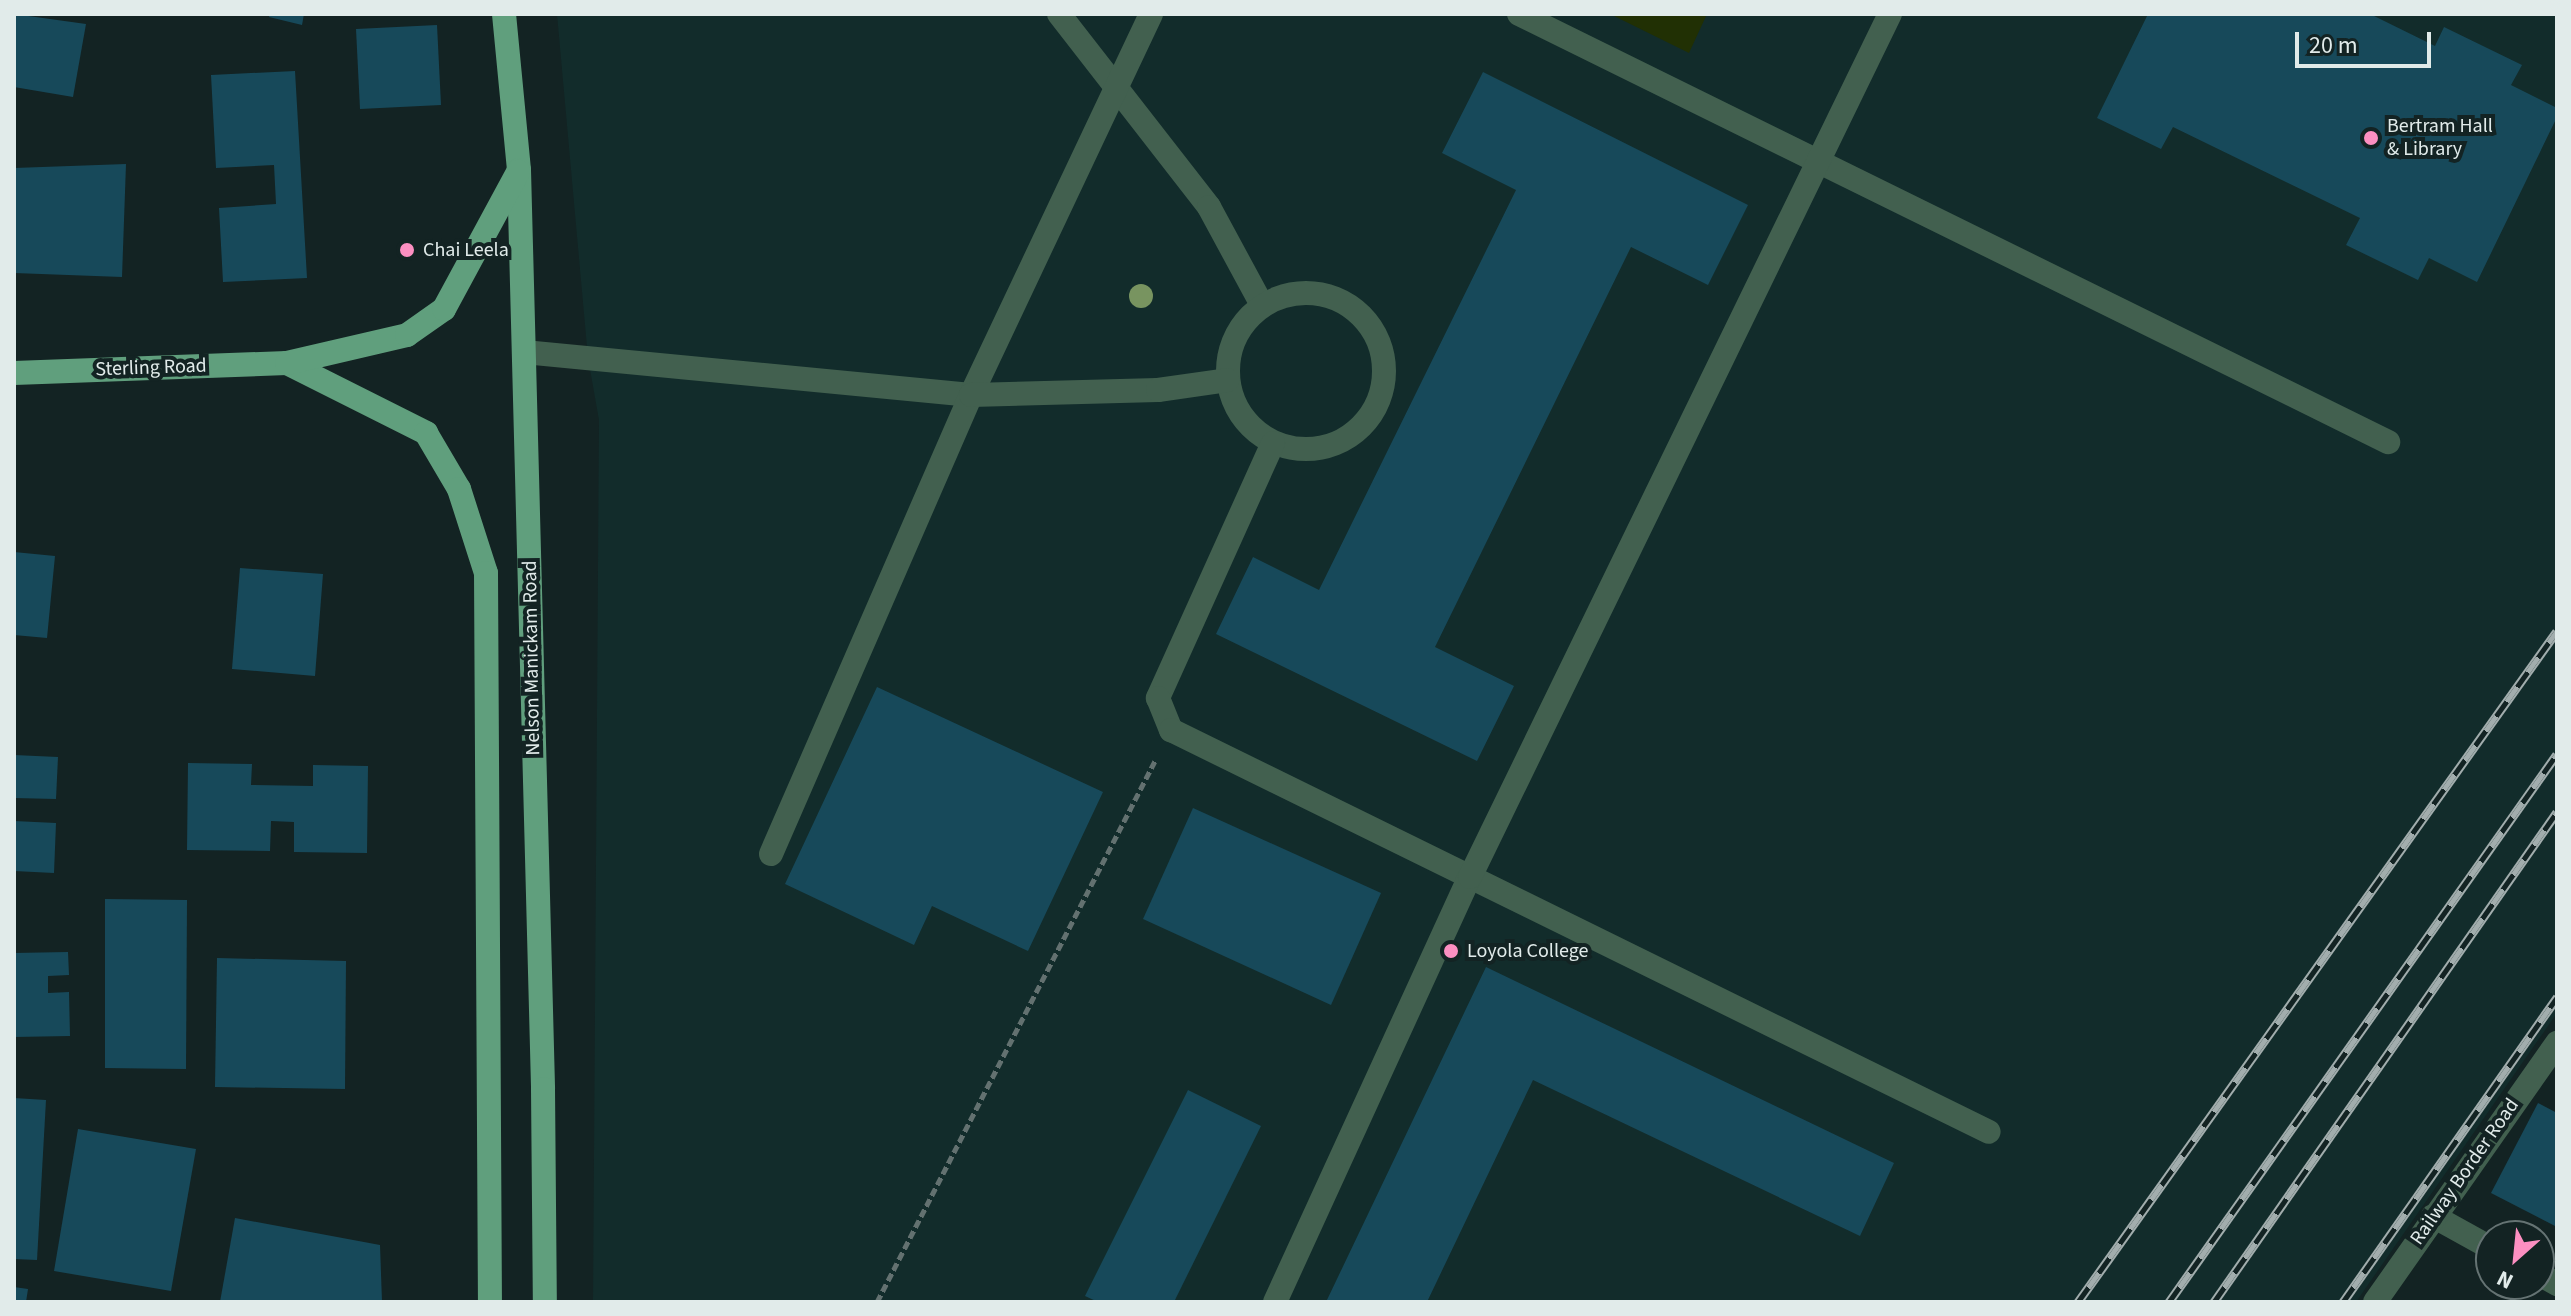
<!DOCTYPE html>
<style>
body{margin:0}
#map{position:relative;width:2571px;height:1316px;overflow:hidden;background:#132323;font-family:"Source Sans 3",sans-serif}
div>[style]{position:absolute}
.built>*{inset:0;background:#122c2b}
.green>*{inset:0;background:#213004}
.building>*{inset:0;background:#17495a}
.path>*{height:5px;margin-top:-2.5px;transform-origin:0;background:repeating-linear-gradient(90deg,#637170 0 8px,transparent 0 12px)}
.minor>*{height:24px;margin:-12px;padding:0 12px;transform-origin:12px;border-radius:12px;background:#42604f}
.minor>.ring{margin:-12px;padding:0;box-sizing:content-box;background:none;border:24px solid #42604f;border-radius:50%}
.major>*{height:24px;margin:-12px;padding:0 12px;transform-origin:12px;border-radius:12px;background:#609f7d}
.rail>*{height:9px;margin-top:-4.5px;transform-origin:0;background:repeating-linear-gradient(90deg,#132323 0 18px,#a2adad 0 36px);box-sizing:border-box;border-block:2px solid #a2adad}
.trees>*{width:24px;height:24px;margin:-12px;border-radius:50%;background:#789460}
.dots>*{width:22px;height:22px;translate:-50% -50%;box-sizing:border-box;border:4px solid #132323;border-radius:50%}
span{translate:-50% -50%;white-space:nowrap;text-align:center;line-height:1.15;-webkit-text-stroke:8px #132323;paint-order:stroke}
.poi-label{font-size:20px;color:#e1ebea}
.left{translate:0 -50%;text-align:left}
.street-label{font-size:20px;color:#e1ebea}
.frame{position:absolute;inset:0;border:16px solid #e1ebea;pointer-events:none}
.north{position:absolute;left:2475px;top:1220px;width:80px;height:80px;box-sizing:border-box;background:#132323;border:2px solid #657373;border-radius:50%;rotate:207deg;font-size:22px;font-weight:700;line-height:32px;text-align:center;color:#e1ebea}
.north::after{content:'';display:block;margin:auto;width:28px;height:36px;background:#fc8fc1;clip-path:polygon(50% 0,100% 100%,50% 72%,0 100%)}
.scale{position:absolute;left:2295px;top:32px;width:136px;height:36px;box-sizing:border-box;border:4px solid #e1ebea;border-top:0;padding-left:10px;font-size:24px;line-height:28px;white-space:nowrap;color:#e1ebea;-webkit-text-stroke:6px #132323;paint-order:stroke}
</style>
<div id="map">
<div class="built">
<div style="clip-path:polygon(557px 14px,2557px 14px,2557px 1013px,2356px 1302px,593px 1302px,599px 420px,588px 358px)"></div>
</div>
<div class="green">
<div style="clip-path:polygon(1610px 14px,1707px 14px,1689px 53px)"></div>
</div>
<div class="building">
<div style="clip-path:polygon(14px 14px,86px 24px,73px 97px,14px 87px)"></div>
<div style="clip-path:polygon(270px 14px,304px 14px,302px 25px,269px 17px)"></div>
<div style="clip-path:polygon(2148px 14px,2370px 14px,2435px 46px,2444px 27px,2522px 65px,2511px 85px,2557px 108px,2557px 117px,2477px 282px,2429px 258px,2418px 280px,2346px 245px,2360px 218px,2173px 127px,2161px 149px,2097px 118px)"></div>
<div style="clip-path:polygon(437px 25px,441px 105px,360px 109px,356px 29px)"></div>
<div style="clip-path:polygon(295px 71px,307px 278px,223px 282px,219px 208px,276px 204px,274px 165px,216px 168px,211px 75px)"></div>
<div style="clip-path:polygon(1483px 72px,1748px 205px,1708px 285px,1631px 247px,1435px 647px,1514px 686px,1477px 761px,1216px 634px,1253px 557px,1319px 590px,1516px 190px,1442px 153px)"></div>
<div style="clip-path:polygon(126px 164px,122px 277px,14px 273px,14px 168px)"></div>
<div style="clip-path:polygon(14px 552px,55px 556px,47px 638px,14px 635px)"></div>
<div style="clip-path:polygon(240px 568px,323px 574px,315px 676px,232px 669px)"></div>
<div style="clip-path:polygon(877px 687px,1103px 792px,1028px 951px,932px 906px,914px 945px,785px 884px)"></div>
<div style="clip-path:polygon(14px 755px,58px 757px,56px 799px,14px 798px)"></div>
<div style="clip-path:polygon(188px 763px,252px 764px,251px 785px,313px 786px,313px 765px,368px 766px,367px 853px,294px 852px,294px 822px,271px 821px,270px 851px,187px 850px)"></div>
<div style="clip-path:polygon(1193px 808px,1381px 893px,1331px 1005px,1143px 919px)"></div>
<div style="clip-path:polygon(14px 821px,56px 823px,54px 873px,14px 871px)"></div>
<div style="clip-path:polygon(105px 899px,187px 900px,186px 1069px,105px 1068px)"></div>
<div style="clip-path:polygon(68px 952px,69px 975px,48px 976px,48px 993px,69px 992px,70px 1036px,14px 1037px,14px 953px)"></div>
<div style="clip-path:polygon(217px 958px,346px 961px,345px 1089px,215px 1087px)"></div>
<div style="clip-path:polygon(1486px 967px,1894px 1163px,1860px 1236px,1533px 1080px,1427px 1302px,1326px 1302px)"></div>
<div style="clip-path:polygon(1188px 1090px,1261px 1126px,1174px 1302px,1098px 1302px,1085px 1296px)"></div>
<div style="clip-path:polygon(14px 1098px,46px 1100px,37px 1260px,14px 1259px)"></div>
<div style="clip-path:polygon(2538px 1103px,2557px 1113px,2557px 1227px,2491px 1193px)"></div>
<div style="clip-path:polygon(78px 1129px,196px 1149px,171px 1291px,54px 1271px)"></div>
<div style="clip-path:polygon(235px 1218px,380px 1245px,382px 1302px,220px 1302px)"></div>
<div style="clip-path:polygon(14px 1287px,28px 1289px,26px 1302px,14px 1302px)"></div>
</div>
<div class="path">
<div style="left:877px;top:1302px;width:610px;rotate:-62.81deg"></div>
</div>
<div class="minor">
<div style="left:1059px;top:14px;width:244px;rotate:52.1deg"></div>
<div style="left:1209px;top:207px;width:111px;rotate:61.6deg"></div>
<div style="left:1519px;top:14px;width:969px;rotate:26.22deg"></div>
<div class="ring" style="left:1228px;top:293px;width:132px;height:132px"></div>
<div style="left:524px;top:352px;width:449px;rotate:5.5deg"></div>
<div style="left:971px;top:395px;width:421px;rotate:-64.7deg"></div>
<div style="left:1273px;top:443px;width:280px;rotate:114.3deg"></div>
<div style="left:1158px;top:698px;width:35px;rotate:68deg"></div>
<div style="left:1171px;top:730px;width:911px;rotate:26.17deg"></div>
<div style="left:771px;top:854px;width:501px;rotate:-66.46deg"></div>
<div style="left:971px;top:395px;width:187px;rotate:-1.5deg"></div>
<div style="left:1158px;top:390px;width:70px;rotate:-8.2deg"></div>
<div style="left:2433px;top:1216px;width:66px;rotate:28.9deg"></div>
<div style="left:2539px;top:1274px;width:21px;rotate:29deg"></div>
<div style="left:1275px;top:1302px;width:468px;rotate:-65.4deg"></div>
<div style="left:1470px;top:877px;width:960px;rotate:-64.05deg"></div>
<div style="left:2375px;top:1302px;width:317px;rotate:-54.9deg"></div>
</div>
<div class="major">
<div style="left:504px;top:14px;width:157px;rotate:84.5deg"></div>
<div style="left:519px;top:170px;width:919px;rotate:88.5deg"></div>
<div style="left:543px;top:1089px;width:213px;rotate:89.5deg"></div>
<div style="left:287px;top:363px;width:156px;rotate:26.7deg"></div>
<div style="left:426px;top:433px;width:65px;rotate:59.5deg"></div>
<div style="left:459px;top:489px;width:88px;rotate:72.2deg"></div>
<div style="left:486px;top:573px;width:729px;rotate:89.69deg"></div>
<div style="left:14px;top:373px;width:273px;rotate:-2.1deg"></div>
<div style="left:287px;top:363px;width:123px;rotate:-13.1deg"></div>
<div style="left:407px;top:335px;width:45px;rotate:-35.1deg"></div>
<div style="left:444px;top:309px;width:156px;rotate:-61.6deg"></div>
</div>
<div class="rail">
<div style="left:2078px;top:1302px;width:824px;rotate:-54.48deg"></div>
<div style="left:2169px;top:1302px;width:671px;rotate:-54.7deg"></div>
<div style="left:2214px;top:1302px;width:598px;rotate:-55.01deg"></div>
<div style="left:2343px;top:1302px;width:373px;rotate:-54.9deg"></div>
</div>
<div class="trees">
<div style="left:1141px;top:296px"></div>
</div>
<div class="dots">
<div style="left:2371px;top:138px;background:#fc8fc1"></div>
<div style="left:407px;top:250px;background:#fc8fc1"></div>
<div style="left:1451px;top:951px;background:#fc8fc1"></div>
</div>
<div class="poi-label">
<span class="left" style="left:2387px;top:138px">Bertram Hall<br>&amp; Library</span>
<span class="left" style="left:423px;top:250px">Chai Leela</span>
<span class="left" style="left:1467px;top:951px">Loyola College</span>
</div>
<div class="street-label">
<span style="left:151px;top:368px;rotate:-2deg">Sterling Road</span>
<span style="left:532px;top:658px;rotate:-91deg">Nelson Manickam Road</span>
<span style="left:2465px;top:1172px;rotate:-55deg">Railway Border Road</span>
</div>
<div class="frame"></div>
<div class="north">N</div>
<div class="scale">20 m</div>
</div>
